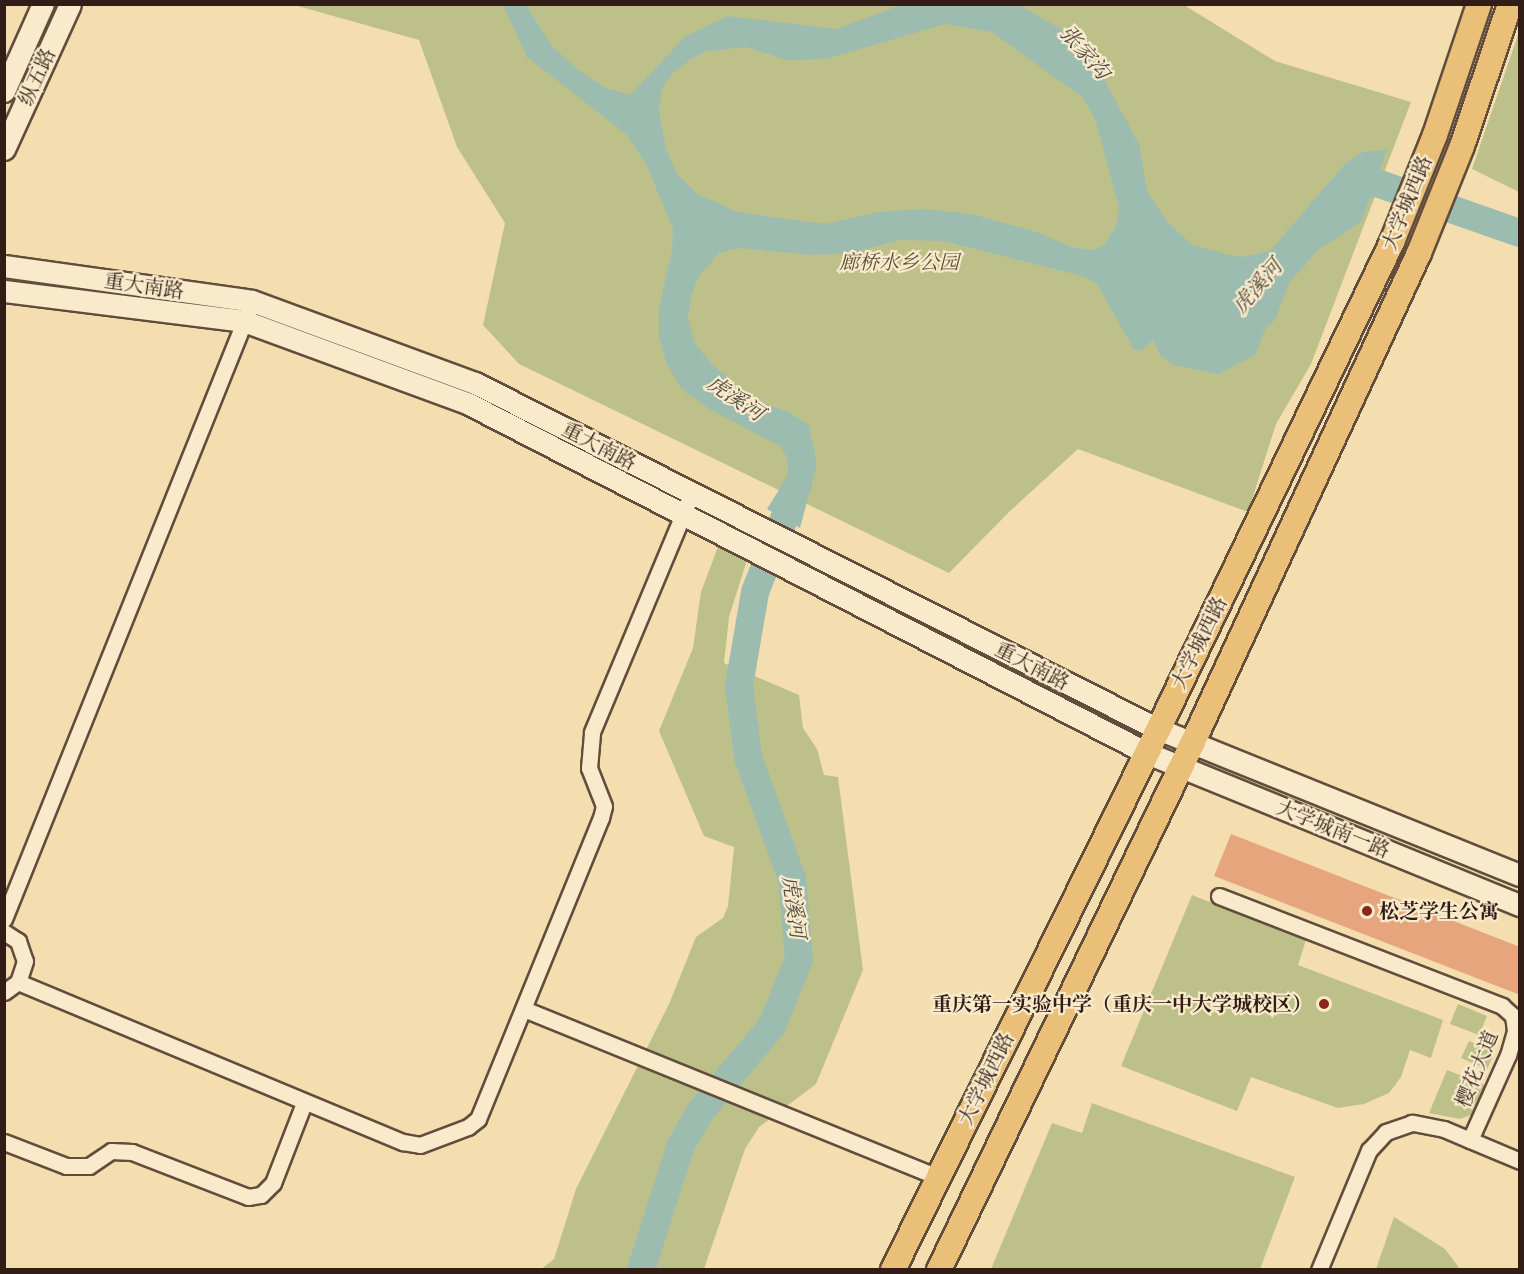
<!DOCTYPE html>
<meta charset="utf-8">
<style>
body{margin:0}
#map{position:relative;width:1524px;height:1274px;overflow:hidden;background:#f4deaf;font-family:Cardo,"Noto Serif SC",serif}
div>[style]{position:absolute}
.green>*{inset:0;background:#bdc189}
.water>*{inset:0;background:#9cbcaf}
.river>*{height:28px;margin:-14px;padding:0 14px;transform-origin:14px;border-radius:14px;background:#9cbcaf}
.building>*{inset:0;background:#e6a57d}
.roads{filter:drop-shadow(2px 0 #624d3c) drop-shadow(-2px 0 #624d3c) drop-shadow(0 2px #624d3c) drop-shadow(0 -2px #624d3c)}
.street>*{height:15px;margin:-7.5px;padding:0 7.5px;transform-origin:7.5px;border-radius:7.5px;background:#f8eacb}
.secondary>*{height:21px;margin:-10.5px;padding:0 10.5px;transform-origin:10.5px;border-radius:10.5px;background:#f8eacb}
.primary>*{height:24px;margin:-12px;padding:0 12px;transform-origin:12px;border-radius:12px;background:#eabf78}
.dots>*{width:16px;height:16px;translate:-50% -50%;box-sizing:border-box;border:3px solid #f8eacb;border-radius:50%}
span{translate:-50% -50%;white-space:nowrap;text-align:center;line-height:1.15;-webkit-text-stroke:4.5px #f8eacb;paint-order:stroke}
.street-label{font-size:20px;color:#321d16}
.park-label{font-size:20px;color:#5c4e38;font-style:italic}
.poi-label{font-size:20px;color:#321d16;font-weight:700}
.left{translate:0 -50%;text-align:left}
.right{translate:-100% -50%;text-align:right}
.water-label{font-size:21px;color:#524d44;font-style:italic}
.frame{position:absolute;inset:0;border:6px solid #321d16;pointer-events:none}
</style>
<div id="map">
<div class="green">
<div style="clip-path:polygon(294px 5px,1184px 5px,1275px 61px,1411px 102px,1311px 364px,1276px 424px,1248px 512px,1078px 449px,1010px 511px,949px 573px,519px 364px,483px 325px,505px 223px,457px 147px,419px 40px)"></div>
<div style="clip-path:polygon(1519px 32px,1519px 192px,1472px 169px)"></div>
<div style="clip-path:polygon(719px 544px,747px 560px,729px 617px,724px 663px,799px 695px,803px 728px,817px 749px,824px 775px,838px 777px,863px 970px,816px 1084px,759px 1127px,745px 1149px,704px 1269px,540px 1270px,554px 1259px,576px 1189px,669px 1004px,696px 937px,723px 918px,728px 906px,734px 847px,704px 836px,659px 731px,693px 648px,701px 592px)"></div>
<div style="clip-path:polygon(1192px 895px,1306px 940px,1298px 965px,1443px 1020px,1431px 1058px,1410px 1050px,1401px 1077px,1389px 1093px,1364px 1104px,1338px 1108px,1251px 1077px,1237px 1111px,1121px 1066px)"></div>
<div style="clip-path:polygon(1458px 1004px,1487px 1016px,1479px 1035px,1450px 1024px)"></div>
<div style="clip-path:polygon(1469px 1041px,1495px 1052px,1487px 1069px,1461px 1058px)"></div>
<div style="clip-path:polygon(1447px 1070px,1490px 1087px,1481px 1111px,1460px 1119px,1429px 1113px)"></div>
<div style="clip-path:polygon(1092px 1103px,1295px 1177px,1260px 1269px,991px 1269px,1052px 1123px,1082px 1133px)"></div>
<div style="clip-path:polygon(1394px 1217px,1445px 1249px,1460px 1269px,1376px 1269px)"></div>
</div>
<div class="water">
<div style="clip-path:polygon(evenodd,503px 5px,526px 5px,552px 46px,577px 69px,606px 88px,630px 95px,686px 36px,727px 16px,837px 29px,901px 5px,1019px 5px,1071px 35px,1096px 64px,1139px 144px,1147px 191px,1166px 220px,1191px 244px,1229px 255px,1243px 257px,1270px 251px,1345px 164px,1362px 152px,1387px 150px,1361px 222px,1317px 251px,1289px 283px,1275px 320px,1266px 328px,1255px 355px,1218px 374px,1173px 365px,1161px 356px,1153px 340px,1142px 350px,1134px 350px,1097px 284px,1082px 276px,943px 241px,899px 240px,857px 252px,815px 255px,738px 248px,719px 253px,699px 276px,692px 293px,688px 317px,694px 342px,713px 365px,754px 400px,789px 412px,809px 425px,817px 464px,800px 528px,767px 509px,788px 475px,787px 457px,780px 446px,709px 409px,682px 389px,667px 365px,659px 337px,659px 308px,672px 250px,673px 229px,647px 166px,627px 135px,527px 57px,503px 5px,945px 24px,992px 32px,1083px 98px,1095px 119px,1119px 207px,1116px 227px,1103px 246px,1093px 250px,1071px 247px,1037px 232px,971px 214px,924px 209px,878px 212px,825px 224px,737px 212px,697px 194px,677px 174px,666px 148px,659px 112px,662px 88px,673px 73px,691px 59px,707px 51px,747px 47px,786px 60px,826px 59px,945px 24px)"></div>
</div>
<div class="river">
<div style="left:1339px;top:195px;width:37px;rotate:-20deg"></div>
<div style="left:1374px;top:182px;width:155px;rotate:19.3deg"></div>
<div style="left:641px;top:1270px;width:131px;rotate:-72.3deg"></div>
<div style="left:681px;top:1145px;width:38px;rotate:-60deg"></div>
<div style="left:700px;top:1112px;width:112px;rotate:-50.1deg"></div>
<div style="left:772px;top:1026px;width:72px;rotate:-68.1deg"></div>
<div style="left:799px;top:959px;width:80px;rotate:-95deg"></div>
<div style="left:792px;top:879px;width:130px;rotate:-109.8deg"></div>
<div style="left:748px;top:757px;width:72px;rotate:-97.2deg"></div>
<div style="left:739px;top:686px;width:95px;rotate:-80.3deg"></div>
<div style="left:755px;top:592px;width:116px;rotate:-68.3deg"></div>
</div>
<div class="building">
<div style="clip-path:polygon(1231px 834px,1520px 947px,1520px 995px,1214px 876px)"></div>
</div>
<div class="roads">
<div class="street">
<div style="left:1219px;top:896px;width:304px;rotate:21.2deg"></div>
<div style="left:1502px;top:1006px;width:15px;rotate:42deg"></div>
<div style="left:1513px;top:1016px;width:15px;rotate:82deg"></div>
<div style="left:1515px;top:1031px;width:25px;rotate:106deg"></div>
<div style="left:1508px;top:1055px;width:93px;rotate:114.1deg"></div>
<div style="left:1470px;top:1140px;width:28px;rotate:-157deg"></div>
<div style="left:1444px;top:1129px;width:33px;rotate:-169deg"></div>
<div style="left:1412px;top:1123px;width:28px;rotate:161deg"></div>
<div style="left:1386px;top:1132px;width:25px;rotate:133deg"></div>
<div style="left:1369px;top:1150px;width:130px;rotate:112.6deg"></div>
<div style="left:4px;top:919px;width:654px;rotate:-68.1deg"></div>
<div style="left:4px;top:932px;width:17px;rotate:33deg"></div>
<div style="left:18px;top:941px;width:21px;rotate:71deg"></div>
<div style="left:25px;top:961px;width:22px;rotate:108deg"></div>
<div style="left:18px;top:982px;width:17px;rotate:144deg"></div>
<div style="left:18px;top:982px;width:417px;rotate:22.6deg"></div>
<div style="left:403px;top:1142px;width:17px;rotate:10deg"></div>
<div style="left:420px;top:1145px;width:51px;rotate:-20.6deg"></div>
<div style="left:468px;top:1127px;width:13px;rotate:-39deg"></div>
<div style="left:478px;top:1119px;width:325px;rotate:-67.8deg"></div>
<div style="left:601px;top:818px;width:12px;rotate:-76deg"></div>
<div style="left:604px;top:806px;width:41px;rotate:-111.5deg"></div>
<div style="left:589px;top:768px;width:36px;rotate:-85deg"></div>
<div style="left:592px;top:732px;width:259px;rotate:-67.3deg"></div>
<div style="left:524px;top:1009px;width:447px;rotate:22.1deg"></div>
<div style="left:1470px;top:1140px;width:54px;rotate:22.8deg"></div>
<div style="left:4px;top:1142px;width:66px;rotate:21.2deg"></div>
<div style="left:66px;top:1166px;width:23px"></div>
<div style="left:89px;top:1166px;width:27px;rotate:-34deg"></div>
<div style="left:111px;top:1151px;width:21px;rotate:3deg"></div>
<div style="left:132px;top:1152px;width:124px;rotate:21.2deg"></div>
<div style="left:248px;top:1197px;width:13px;rotate:-9deg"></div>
<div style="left:261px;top:1195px;width:17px;rotate:-45deg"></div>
<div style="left:273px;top:1183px;width:86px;rotate:-68.8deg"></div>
</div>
<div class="secondary">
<div style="left:4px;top:91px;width:95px;rotate:-65.9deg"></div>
<div style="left:4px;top:149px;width:159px;rotate:-65.5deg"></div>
<div style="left:4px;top:266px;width:250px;rotate:8deg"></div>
<div style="left:252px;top:301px;width:238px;rotate:20.2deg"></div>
<div style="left:475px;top:383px;width:766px;rotate:26.87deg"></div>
<div style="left:1158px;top:729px;width:390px;rotate:22deg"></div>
<div style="left:4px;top:291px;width:242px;rotate:7.1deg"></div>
<div style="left:244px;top:321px;width:240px;rotate:20.2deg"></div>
<div style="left:469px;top:404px;width:763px;rotate:27.24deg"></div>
<div style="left:1147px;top:753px;width:403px;rotate:22.2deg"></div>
</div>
<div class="primary">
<div style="left:893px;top:1270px;width:576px;rotate:-63.84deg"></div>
<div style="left:1147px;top:753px;width:567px;rotate:-64.38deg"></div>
<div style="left:1392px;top:242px;width:115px;rotate:-68.1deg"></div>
<div style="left:1435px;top:135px;width:138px;rotate:-71.4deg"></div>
<div style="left:939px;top:1270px;width:584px;rotate:-64.31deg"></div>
<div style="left:1192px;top:744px;width:541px;rotate:-65.19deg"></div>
<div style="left:1419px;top:253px;width:115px;rotate:-68.1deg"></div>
<div style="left:1462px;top:146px;width:150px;rotate:-71.3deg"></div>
</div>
</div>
<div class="dots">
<div style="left:1367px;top:911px;background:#8f2418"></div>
<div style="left:1324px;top:1004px;background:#8f2418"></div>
</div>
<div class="street-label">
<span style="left:37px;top:77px;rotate:-66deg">纵五路</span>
<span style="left:1407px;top:203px;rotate:-68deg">大学城西路</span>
<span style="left:144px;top:286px;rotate:8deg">重大南路</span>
<span style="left:599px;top:446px;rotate:27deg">重大南路</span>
<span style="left:1199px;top:643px;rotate:-64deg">大学城西路</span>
<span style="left:1032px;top:666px;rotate:27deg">重大南路</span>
<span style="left:1333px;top:829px;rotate:22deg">大学城南一路</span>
<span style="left:1477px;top:1069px;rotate:-68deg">樱花大道</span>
<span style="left:986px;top:1079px;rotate:-64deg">大学城西路</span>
</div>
<div class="park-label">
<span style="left:899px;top:262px">廊桥水乡公园</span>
</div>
<div class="poi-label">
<span class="left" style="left:1379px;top:911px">松芝学生公寓</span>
<span class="right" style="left:1312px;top:1004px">重庆第一实验中学（重庆一中大学城校区）</span>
</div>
<div class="water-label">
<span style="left:1084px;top:53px;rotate:49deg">张家沟</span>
<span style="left:1258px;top:287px;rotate:-49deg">虎溪河</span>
<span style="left:735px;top:399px;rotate:34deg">虎溪河</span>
<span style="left:793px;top:907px;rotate:82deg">虎溪河</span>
</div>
<div class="frame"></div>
</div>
